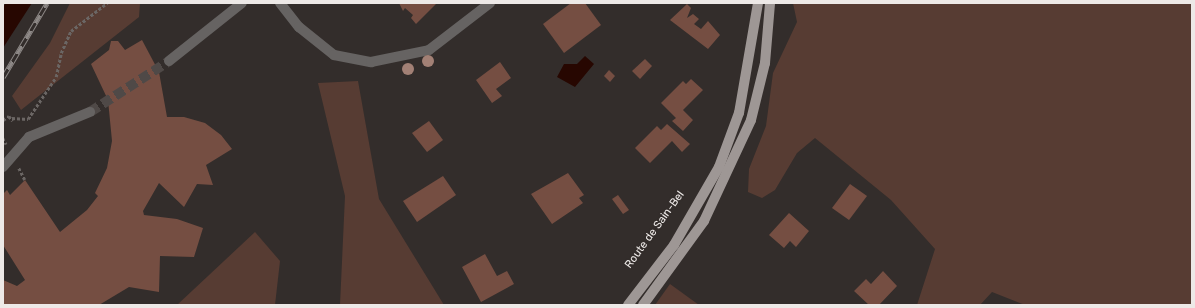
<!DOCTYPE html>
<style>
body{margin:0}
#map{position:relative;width:1195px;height:308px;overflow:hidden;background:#332d2b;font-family:Rubik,sans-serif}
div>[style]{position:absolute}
.green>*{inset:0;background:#573c33}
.water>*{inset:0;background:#270701}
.building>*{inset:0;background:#754e42}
.minor-tunnel>*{height:10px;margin-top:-5px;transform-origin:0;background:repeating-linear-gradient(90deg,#4f4947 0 10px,transparent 0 15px)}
.path>*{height:2.5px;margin-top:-1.25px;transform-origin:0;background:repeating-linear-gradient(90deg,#6b6664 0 3px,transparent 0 5px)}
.minor>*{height:10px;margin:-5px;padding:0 5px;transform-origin:5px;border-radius:5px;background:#666362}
.major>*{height:10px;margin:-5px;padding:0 5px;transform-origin:5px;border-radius:5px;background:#9e9795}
.rail>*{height:4.5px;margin-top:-2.25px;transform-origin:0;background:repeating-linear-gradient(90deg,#332d2b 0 9px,#8d8886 0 18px);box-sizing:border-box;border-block:1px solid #8d8886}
.trees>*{width:12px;height:12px;margin:-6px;border-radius:50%;background:#a28075}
span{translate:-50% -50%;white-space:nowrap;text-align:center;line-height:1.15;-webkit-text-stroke:3.5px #332d2b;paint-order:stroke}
.street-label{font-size:11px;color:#ede9e7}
.frame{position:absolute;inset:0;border:4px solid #ede9e7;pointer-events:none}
</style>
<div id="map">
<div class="green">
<div style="clip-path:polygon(70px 3px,140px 3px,139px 17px,21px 110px,12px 96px,50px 43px)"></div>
<div style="clip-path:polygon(793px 3px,1192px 3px,1192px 305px,1025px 305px,992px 292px,980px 305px,917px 305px,935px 249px,891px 200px,815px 138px,797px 153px,775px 190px,762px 198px,748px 192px,749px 169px,766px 126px,773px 73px,797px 22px)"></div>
<div style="clip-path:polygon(358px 81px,379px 199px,444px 305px,340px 305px,345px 196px,318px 83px)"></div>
<div style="clip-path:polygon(255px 232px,280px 261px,275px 305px,177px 305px)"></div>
<div style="clip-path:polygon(670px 284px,699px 305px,655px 305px)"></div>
</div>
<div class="water">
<div style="clip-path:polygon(6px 3px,32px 3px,3px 48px,3px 7px)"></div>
<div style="clip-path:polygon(585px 56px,594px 64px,575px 87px,557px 77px,564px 64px,577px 64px)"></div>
</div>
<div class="building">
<div style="clip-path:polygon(399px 3px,437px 3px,416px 24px,411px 18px,413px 15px,405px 8px,403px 11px)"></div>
<div style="clip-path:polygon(571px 3px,585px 3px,601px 25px,564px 53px,543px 24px)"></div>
<div style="clip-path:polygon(687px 4px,691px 8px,687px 18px,693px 14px,699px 19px,694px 24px,701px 29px,708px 21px,720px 35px,708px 49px,670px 20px)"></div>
<div style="clip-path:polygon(142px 40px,159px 72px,167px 117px,184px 117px,205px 123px,221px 135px,232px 149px,206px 165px,213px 185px,197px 184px,184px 207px,159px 183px,143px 211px,144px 215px,177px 219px,203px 228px,194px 257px,160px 256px,159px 292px,129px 287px,99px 305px,3px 305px,3px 280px,17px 286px,25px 280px,3px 245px,3px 194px,7px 190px,10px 195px,25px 180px,60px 232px,87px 210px,98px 196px,95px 193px,107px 168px,112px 141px,108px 100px,91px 64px,109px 50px,111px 41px,118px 41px,125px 50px)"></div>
<div style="clip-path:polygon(645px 59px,652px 66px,640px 79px,632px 71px)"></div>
<div style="clip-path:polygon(500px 62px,511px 78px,496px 89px,502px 96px,492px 103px,476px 80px)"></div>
<div style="clip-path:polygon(609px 70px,615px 76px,610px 82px,604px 76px)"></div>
<div style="clip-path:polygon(691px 79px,703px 90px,683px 110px,693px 120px,683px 131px,672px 121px,676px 118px,661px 103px,683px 81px,686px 84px)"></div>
<div style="clip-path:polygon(429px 121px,443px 140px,427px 152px,412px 133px)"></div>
<div style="clip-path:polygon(667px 124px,690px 144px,682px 152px,672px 141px,650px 163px,635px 148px,657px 126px,661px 130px)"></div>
<div style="clip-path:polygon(568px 173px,584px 195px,579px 198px,583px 203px,552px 224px,531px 194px)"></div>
<div style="clip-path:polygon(443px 176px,456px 195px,417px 222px,403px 201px)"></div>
<div style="clip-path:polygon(850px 184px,867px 196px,849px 220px,832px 208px)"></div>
<div style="clip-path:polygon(618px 195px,629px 210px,623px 214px,612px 199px)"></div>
<div style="clip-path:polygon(789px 213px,809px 231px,796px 247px,790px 241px,784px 248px,769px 235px)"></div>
<div style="clip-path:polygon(485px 254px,497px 276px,507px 271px,514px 284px,481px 302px,462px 267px)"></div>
<div style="clip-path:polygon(883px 271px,897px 286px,879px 305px,869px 305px,854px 291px,866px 279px,871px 284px)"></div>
</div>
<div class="minor-tunnel">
<div style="left:90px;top:112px;width:94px;rotate:-32.8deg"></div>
</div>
<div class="path">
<div style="left:12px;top:118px;width:16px;rotate:4deg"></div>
<div style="left:28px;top:119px;width:50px;rotate:-56.3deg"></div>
<div style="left:56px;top:77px;width:25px;rotate:-78deg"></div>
<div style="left:61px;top:53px;width:24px;rotate:-66deg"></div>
<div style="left:71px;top:31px;width:46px;rotate:-37.9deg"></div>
<div style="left:3px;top:120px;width:7px;rotate:-34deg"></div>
<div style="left:9px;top:116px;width:6px;rotate:51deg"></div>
<div style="left:3px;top:138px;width:7px;rotate:63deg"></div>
<div style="left:19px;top:168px;width:13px;rotate:63deg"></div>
</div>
<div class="minor">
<div style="left:280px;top:3px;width:31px;rotate:52deg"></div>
<div style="left:299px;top:27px;width:45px;rotate:38.7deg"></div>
<div style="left:334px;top:55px;width:38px;rotate:11deg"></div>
<div style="left:371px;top:62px;width:59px;rotate:-11.7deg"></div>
<div style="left:429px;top:50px;width:77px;rotate:-37.6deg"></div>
<div style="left:169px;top:61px;width:93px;rotate:-38.5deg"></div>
<div style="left:3px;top:167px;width:40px;rotate:-49deg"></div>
<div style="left:29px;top:137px;width:66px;rotate:-22.3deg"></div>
</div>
<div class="major">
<div style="left:628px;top:305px;width:76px;rotate:-52.5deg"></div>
<div style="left:674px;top:245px;width:90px;rotate:-60deg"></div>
<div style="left:719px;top:167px;width:58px;rotate:-69.7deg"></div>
<div style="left:739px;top:113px;width:112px;rotate:-80.2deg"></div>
<div style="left:643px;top:305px;width:104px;rotate:-54deg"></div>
<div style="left:704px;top:221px;width:111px;rotate:-65deg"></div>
<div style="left:751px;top:120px;width:59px;rotate:-76.2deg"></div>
<div style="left:765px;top:63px;width:60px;rotate:-85.2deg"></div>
</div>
<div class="rail">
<div style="left:3px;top:77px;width:86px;rotate:-59.3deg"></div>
</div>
<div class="trees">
<div style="left:428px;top:61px"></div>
<div style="left:408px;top:69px"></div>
</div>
<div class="street-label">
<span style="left:655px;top:230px;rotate:-54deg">Route de Sain-Bel</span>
</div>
<div class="frame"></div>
</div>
